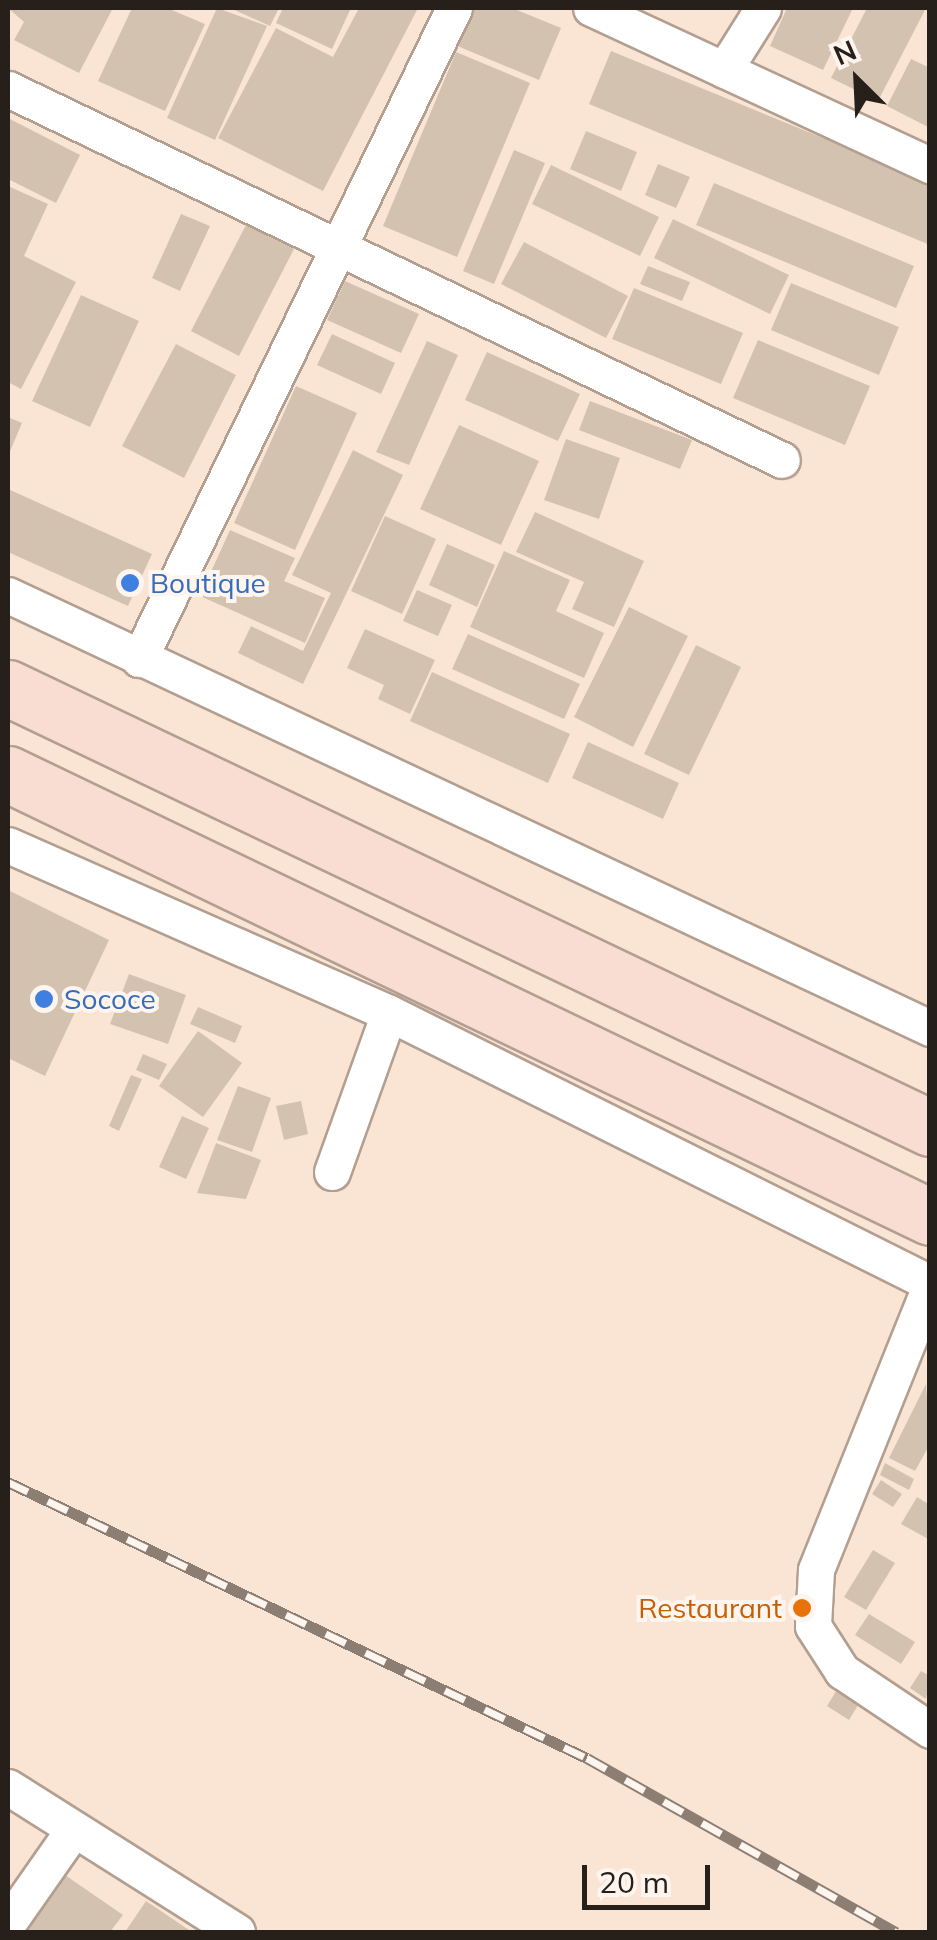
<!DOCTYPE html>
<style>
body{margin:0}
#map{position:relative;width:937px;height:1940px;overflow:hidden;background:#fae5d5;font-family:Mulish,sans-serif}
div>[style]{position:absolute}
.building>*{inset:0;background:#d4c2b1}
.roads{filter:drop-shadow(2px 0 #b39f90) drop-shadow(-2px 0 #b39f90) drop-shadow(0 2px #b39f90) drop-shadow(0 -2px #b39f90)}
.minor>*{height:35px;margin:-17.5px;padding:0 17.5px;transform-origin:17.5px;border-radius:17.5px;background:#fff}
.primary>*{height:55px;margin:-27.5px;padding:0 27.5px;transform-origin:27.5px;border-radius:27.5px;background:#f9ddd3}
.rail>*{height:11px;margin-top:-5.5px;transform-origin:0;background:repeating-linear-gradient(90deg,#fef5ef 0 22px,#8d7e74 0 44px);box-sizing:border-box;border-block:2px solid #8d7e74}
.dots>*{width:28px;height:28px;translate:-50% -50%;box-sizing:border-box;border:5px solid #fef5ef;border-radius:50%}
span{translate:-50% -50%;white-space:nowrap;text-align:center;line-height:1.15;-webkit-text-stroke:8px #fef5ef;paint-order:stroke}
.shop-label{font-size:28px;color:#366cbe}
.left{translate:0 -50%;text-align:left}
.food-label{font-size:28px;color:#c56008}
.right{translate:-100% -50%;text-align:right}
.frame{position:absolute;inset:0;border:10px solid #271f1a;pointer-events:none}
.north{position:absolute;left:807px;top:30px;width:100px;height:100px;-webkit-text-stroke:8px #fef5ef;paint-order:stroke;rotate:336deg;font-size:28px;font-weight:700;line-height:40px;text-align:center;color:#271f1a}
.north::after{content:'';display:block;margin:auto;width:35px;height:45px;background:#271f1a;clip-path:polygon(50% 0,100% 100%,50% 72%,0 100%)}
.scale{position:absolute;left:582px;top:1865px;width:128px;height:45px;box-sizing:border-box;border:5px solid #271f1a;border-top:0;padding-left:12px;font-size:30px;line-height:35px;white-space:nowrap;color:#271f1a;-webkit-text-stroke:8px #fef5ef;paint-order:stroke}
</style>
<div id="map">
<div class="building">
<div style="clip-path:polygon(8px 8px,113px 8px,79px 73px,14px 40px,24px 22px)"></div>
<div style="clip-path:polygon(132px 8px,167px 8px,205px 24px,165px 111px,98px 81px)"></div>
<div style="clip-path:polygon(217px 8px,267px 26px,215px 140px,167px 118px)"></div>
<div style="clip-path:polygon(230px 8px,279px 8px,270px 26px)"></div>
<div style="clip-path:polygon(283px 8px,351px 8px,332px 49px,276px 23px)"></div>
<div style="clip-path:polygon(359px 8px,418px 8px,323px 191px,218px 138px,276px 28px,333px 57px)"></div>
<div style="clip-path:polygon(471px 8px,512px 8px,561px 28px,539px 80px,455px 45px)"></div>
<div style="clip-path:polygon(787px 8px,853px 8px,823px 70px,770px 46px)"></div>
<div style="clip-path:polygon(867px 8px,926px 8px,878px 101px,831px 78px)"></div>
<div style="clip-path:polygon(611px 51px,930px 182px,930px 245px,589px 104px)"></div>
<div style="clip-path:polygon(456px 52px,530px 83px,457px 257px,383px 226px)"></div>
<div style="clip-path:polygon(911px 59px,930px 68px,930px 128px,887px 106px)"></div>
<div style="clip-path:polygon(8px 118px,80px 155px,56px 203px,8px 179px)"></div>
<div style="clip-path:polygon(586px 131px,637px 152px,621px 191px,570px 169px)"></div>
<div style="clip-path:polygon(514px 150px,545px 163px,494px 284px,463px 271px)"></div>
<div style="clip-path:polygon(658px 164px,690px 177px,676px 208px,645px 195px)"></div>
<div style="clip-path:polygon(551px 165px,659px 217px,640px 256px,532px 204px)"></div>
<div style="clip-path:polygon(714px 183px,914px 266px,896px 308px,696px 225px)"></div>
<div style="clip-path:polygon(8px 186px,48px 204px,24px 256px,76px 282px,21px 389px,8px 382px)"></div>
<div style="clip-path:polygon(181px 214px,210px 226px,180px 291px,152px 278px)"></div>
<div style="clip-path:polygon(673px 219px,789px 275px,770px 314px,654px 258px)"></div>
<div style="clip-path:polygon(246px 225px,294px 249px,239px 356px,191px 331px)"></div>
<div style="clip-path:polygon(524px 242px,628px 296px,606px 338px,501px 284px)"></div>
<div style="clip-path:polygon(648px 266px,690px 282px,682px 301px,640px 284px)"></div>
<div style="clip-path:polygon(345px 281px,419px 314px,401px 353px,327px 320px)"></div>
<div style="clip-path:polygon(791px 283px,899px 327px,879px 375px,771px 330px)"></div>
<div style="clip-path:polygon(634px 288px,743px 333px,721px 384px,612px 339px)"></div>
<div style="clip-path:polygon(81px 295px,139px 321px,90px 427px,32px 401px)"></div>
<div style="clip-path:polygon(332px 334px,395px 363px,381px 394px,317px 365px)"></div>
<div style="clip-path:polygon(758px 340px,870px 386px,845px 445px,733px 398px)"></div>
<div style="clip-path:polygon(427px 341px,458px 355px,409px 465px,376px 452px)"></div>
<div style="clip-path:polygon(176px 344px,236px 375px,184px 478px,122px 446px)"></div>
<div style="clip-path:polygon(487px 352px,580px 394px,558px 441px,465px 400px)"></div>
<div style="clip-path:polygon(296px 386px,357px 413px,295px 550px,234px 523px)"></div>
<div style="clip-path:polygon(590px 401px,692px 440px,680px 469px,579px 430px)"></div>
<div style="clip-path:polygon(8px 417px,22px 423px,8px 456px)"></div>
<div style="clip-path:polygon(459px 425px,539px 461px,501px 545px,420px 509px)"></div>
<div style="clip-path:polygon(566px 439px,620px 458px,599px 519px,544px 500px)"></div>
<div style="clip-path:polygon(353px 450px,403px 475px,303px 684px,238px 653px,251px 626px,303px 651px,331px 593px,292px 575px)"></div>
<div style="clip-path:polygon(8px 489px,152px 554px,128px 606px,8px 552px)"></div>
<div style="clip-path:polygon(535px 512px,644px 561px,614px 627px,572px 609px,584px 582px,516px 552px)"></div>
<div style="clip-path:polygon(385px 516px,436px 539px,402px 614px,351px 591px)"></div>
<div style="clip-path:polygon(230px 530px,295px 558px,284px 581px,325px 598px,305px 643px,200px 596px)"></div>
<div style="clip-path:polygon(447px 544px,495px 565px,477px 607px,429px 585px)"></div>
<div style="clip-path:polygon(504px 551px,570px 580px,556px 611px,604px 633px,584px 678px,470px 627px)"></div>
<div style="clip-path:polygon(417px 590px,452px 605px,438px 636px,403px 621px)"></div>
<div style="clip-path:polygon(629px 607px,688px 636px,633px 747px,574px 717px)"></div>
<div style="clip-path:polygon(365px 629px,435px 660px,410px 714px,378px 699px,384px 685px,347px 668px)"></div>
<div style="clip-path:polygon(468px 634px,580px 684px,564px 719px,452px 669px)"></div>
<div style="clip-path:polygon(696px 645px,741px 667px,689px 775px,644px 754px)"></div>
<div style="clip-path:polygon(432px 672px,570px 734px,548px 783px,410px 721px)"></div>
<div style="clip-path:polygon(588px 742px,679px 783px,663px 819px,572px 778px)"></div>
<div style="clip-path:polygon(8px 890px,109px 940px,45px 1076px,8px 1058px)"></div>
<div style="clip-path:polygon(129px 974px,186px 995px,168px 1044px,110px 1024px)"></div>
<div style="clip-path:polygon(198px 1007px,242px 1026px,235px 1043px,190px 1024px)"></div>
<div style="clip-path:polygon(198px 1031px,242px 1063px,203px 1117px,159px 1086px)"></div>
<div style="clip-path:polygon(143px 1054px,167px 1064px,159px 1080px,136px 1070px)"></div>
<div style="clip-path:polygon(131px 1075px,142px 1079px,119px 1131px,109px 1126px)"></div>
<div style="clip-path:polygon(238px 1086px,271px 1098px,252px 1152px,217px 1140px)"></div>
<div style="clip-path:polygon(301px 1101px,308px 1134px,284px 1140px,276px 1106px)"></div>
<div style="clip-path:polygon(182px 1116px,209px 1128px,186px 1179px,159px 1167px)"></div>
<div style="clip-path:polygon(216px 1143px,261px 1160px,246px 1199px,197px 1193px)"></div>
<div style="clip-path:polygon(926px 1384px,930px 1444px,915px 1471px,889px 1458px)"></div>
<div style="clip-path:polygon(885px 1463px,914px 1479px,909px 1490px,880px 1475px)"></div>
<div style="clip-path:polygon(881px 1480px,902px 1494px,893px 1507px,872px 1494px)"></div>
<div style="clip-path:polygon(917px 1497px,930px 1505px,930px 1540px,901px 1524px)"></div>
<div style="clip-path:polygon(873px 1550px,895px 1563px,866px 1610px,844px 1597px)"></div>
<div style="clip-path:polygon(869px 1614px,915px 1642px,901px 1664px,855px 1635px)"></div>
<div style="clip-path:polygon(921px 1671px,930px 1676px,926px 1699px,910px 1688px)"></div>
<div style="clip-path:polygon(838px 1688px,860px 1702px,849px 1720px,827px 1706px)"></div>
<div style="clip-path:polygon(65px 1875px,123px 1915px,110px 1932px,26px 1932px)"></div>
<div style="clip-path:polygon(146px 1901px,192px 1932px,125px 1932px)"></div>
</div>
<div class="roads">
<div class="minor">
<div style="left:591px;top:8px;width:374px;rotate:24.9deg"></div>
<div style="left:724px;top:70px;width:73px;rotate:-57.8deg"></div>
<div style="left:8px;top:89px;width:858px;rotate:25.61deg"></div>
<div style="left:8px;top:595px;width:1019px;rotate:25.16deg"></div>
<div style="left:139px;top:659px;width:723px;rotate:-64.18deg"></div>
<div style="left:8px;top:845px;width:416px;rotate:23.8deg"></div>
<div style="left:389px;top:1013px;width:605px;rotate:26.52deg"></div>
<div style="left:332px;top:1172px;width:169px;rotate:-70.3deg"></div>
<div style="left:930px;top:1286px;width:306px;rotate:111.9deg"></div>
<div style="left:816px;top:1570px;width:56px;rotate:93.1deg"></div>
<div style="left:813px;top:1626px;width:54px;rotate:57.2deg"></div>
<div style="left:842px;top:1671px;width:106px;rotate:33.8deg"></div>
<div style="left:8px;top:1787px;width:271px;rotate:32.3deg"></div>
<div style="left:8px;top:1923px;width:113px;rotate:-55deg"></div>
</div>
<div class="primary">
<div style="left:8px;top:688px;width:1022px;rotate:25.51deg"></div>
<div style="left:8px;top:774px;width:1023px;rotate:25.66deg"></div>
</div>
</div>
<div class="rail">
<div style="left:8px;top:1482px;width:641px;rotate:25.49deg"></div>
<div style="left:587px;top:1758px;width:355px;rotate:29.4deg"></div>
</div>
<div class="dots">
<div style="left:130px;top:583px;background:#3f7fe0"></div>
<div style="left:44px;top:999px;background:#3f7fe0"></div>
<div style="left:802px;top:1608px;background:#e8710a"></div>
</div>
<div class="shop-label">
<span class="left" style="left:150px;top:583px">Boutique</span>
<span class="left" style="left:64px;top:999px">Sococe</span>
</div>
<div class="food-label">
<span class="right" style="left:782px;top:1608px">Restaurant</span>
</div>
<div class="frame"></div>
<div class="north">N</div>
<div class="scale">20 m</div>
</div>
